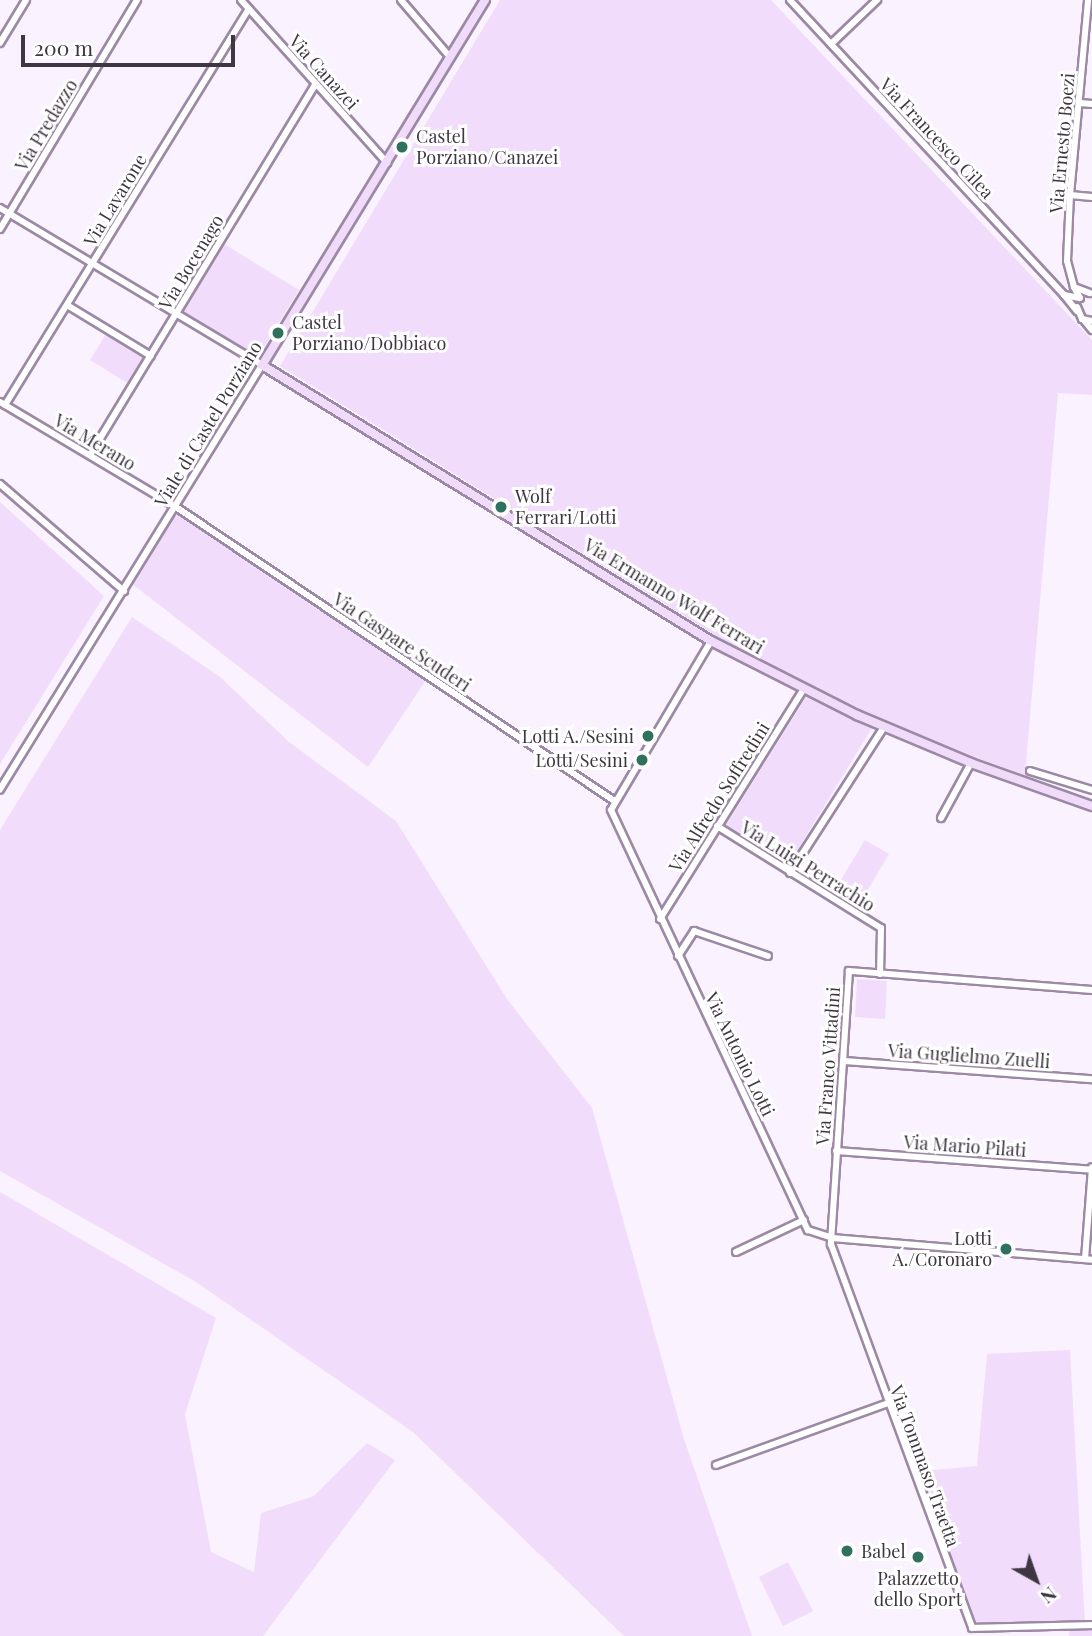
<!DOCTYPE html>
<style>
body{margin:0}
#map{position:relative;width:1092px;height:1636px;overflow:hidden;background:#faf2fe;font-family:"Playfair Display",serif}
div>[style]{position:absolute}
.green>*{inset:0;background:#f1ddfb}
.roads{filter:drop-shadow(2px 0 #9c89a5) drop-shadow(-2px 0 #9c89a5) drop-shadow(0 2px #9c89a5) drop-shadow(0 -2px #9c89a5)}
.street>*{height:6px;margin:-3px;padding:0 3px;transform-origin:3px;border-radius:3px;background:#fff}
.secondary>*{height:8px;margin:-4px;padding:0 4px;transform-origin:4px;border-radius:4px;background:#f1dbfa}
.dots>*{width:19px;height:19px;translate:-50% -50%;box-sizing:border-box;border:4px solid #fff;border-radius:50%}
span{translate:-50% -50%;white-space:nowrap;text-align:center;line-height:1.15;-webkit-text-stroke:6px #fff;paint-order:stroke}
.street-label{font-size:18px;color:#3e3642}
.poi-label{font-size:18px;color:#3e3642}
.left{translate:0 -50%;text-align:left}
.right{translate:-100% -50%;text-align:right}
.north{position:absolute;left:1001px;top:1545px;width:70px;height:70px;-webkit-text-stroke:5px #fff;paint-order:stroke;rotate:140deg;font-size:19px;font-weight:700;line-height:28px;text-align:center;color:#3e3642}
.north::after{content:'';display:block;margin:auto;width:24px;height:32px;background:#3e3642;clip-path:polygon(50% 0,100% 100%,50% 72%,0 100%)}
.scale{position:absolute;left:21px;top:35px;width:214px;height:32px;box-sizing:border-box;border:4px solid #3e3642;border-top:0;padding-left:9px;font-size:21px;line-height:24px;white-space:nowrap;color:#3e3642;-webkit-text-stroke:5px #fff;paint-order:stroke}
</style>
<div id="map">
<div class="green">
<div style="clip-path:polygon(500px 0,771px 0,1092px 340px,1092px 395px,1058px 393px,1025px 775px,940px 745px,853px 706px,718px 637px,280px 366px)"></div>
<div style="clip-path:polygon(224px 244px,299px 290px,258px 357px,183px 312px)"></div>
<div style="clip-path:polygon(106px 334px,145px 357px,129px 384px,90px 360px)"></div>
<div style="clip-path:polygon(0 502px,104px 596px,0 764px)"></div>
<div style="clip-path:polygon(176px 507px,428px 677px,368px 767px,131px 583px)"></div>
<div style="clip-path:polygon(132px 617px,219px 676px,289px 742px,396px 821px,507px 999px,592px 1108px,684px 1439px,752px 1636px,624px 1636px,413px 1432px,196px 1282px,0 1171px,0 830px)"></div>
<div style="clip-path:polygon(806px 697px,872px 728px,789px 864px,726px 825px)"></div>
<div style="clip-path:polygon(865px 840px,889px 854px,857px 908px,833px 893px)"></div>
<div style="clip-path:polygon(857px 979px,887px 981px,885px 1019px,855px 1017px)"></div>
<div style="clip-path:polygon(0 1192px,216px 1318px,185px 1414px,211px 1552px,254px 1572px,261px 1513px,314px 1496px,367px 1443px,395px 1460px,263px 1636px,0 1636px)"></div>
<div style="clip-path:polygon(1070px 1350px,1085px 1625px,1092px 1625px,1092px 1636px,1069px 1636px,1069px 1627px,972px 1628px,912px 1472px,977px 1466px,987px 1354px)"></div>
<div style="clip-path:polygon(788px 1562px,813px 1611px,783px 1626px,759px 1577px)"></div>
</div>
<div class="roads">
<div class="street">
<div style="left:241px;top:0;width:219px;rotate:48.1deg"></div>
<div style="left:401px;top:0;width:75px;rotate:49.3deg"></div>
<div style="left:790px;top:0;width:403px;rotate:47.1deg"></div>
<div style="left:0;top:43px;width:50px;rotate:-58.8deg"></div>
<div style="left:831px;top:44px;width:64px;rotate:-43.7deg"></div>
<div style="left:1080px;top:103px;width:12px;rotate:5deg"></div>
<div style="left:1070px;top:195px;width:22px;rotate:5deg"></div>
<div style="left:0;top:208px;width:305px;rotate:30.9deg"></div>
<div style="left:262px;top:365px;width:499px;rotate:121.7deg"></div>
<div style="left:0;top:229px;width:267px;rotate:-59.1deg"></div>
<div style="left:1074px;top:287px;width:27px;rotate:-105deg"></div>
<div style="left:1067px;top:261px;width:66px;rotate:-87.4deg"></div>
<div style="left:1070px;top:195px;width:196px;rotate:-84.7deg"></div>
<div style="left:67px;top:305px;width:98px;rotate:31.3deg"></div>
<div style="left:1077px;top:307px;width:13px;rotate:67deg"></div>
<div style="left:1082px;top:319px;width:10px;rotate:11deg"></div>
<div style="left:1077px;top:311px;width:21px;rotate:-129deg"></div>
<div style="left:1064px;top:295px;width:16px;rotate:11deg"></div>
<div style="left:1080px;top:298px;width:13px;rotate:-119deg"></div>
<div style="left:1074px;top:287px;width:17px;rotate:21deg"></div>
<div style="left:1084px;top:320px;width:13px;rotate:51deg"></div>
<div style="left:0;top:402px;width:205px;rotate:30.8deg"></div>
<div style="left:176px;top:507px;width:526px;rotate:33.84deg"></div>
<div style="left:5px;top:405px;width:465px;rotate:-58.4deg"></div>
<div style="left:90px;top:455px;width:434px;rotate:-58.7deg"></div>
<div style="left:0;top:484px;width:164px;rotate:40.8deg"></div>
<div style="left:711px;top:641px;width:196px;rotate:120.6deg"></div>
<div style="left:611px;top:810px;width:464px;rotate:64.9deg"></div>
<div style="left:808px;top:1230px;width:25px;rotate:18deg"></div>
<div style="left:832px;top:1238px;width:261px;rotate:4.8deg"></div>
<div style="left:1030px;top:771px;width:65px;rotate:17deg"></div>
<div style="left:941px;top:818px;width:63px;rotate:-61.4deg"></div>
<div style="left:717px;top:826px;width:193px;rotate:31.9deg"></div>
<div style="left:881px;top:928px;width:46px;rotate:91.2deg"></div>
<div style="left:790px;top:873px;width:174px;rotate:-57.2deg"></div>
<div style="left:660px;top:919px;width:270px;rotate:-58deg"></div>
<div style="left:678px;top:956px;width:30px;rotate:-57deg"></div>
<div style="left:694px;top:931px;width:78px;rotate:18.7deg"></div>
<div style="left:1092px;top:990px;width:244px;rotate:-175.5deg"></div>
<div style="left:849px;top:971px;width:274px;rotate:93.8deg"></div>
<div style="left:831px;top:1244px;width:409px;rotate:69.8deg"></div>
<div style="left:972px;top:1628px;width:120px;rotate:-1.4deg"></div>
<div style="left:844px;top:1061px;width:249px;rotate:4.2deg"></div>
<div style="left:836px;top:1151px;width:257px;rotate:4.2deg"></div>
<div style="left:736px;top:1252px;width:75px;rotate:-25.2deg"></div>
<div style="left:1085px;top:1259px;width:92px;rotate:-85.6deg"></div>
<div style="left:716px;top:1465px;width:183px;rotate:-19.8deg"></div>
</div>
<div class="secondary">
<div style="left:485px;top:0;width:428px;rotate:121.4deg"></div>
<div style="left:262px;top:365px;width:527px;rotate:31.58deg"></div>
<div style="left:711px;top:641px;width:164px;rotate:26.9deg"></div>
<div style="left:857px;top:715px;width:124px;rotate:22.8deg"></div>
<div style="left:971px;top:763px;width:128px;rotate:19.6deg"></div>
</div>
</div>
<div class="dots">
<div style="left:402px;top:147px;background:#30705f"></div>
<div style="left:278px;top:333px;background:#30705f"></div>
<div style="left:501px;top:507px;background:#30705f"></div>
<div style="left:648px;top:736px;background:#30705f"></div>
<div style="left:642px;top:760px;background:#30705f"></div>
<div style="left:1006px;top:1249px;background:#30705f"></div>
<div style="left:847px;top:1551px;background:#30705f"></div>
<div style="left:918px;top:1557px;background:#30705f"></div>
</div>
<div class="street-label">
<span style="left:324px;top:72px;rotate:48deg">Via Canazei</span>
<span style="left:46px;top:125px;rotate:-59deg">Via Predazzo</span>
<span style="left:937px;top:138px;rotate:47deg">Via Francesco Cilea</span>
<span style="left:1062px;top:143px;rotate:-85deg">Via Ernesto Boezi</span>
<span style="left:115px;top:200px;rotate:-59deg">Via Lavarone</span>
<span style="left:191px;top:262px;rotate:-59deg">Via Bocenago</span>
<span style="left:208px;top:424px;rotate:-59deg">Viale di Castel Porziano</span>
<span style="left:95px;top:442px;rotate:31deg">Via Merano</span>
<span style="left:674px;top:596px;rotate:31deg">Via Ermanno Wolf Ferrari</span>
<span style="left:402px;top:642px;rotate:34deg">Via Gaspare Scuderi</span>
<span style="left:719px;top:797px;rotate:-58deg">Via Alfredo Soffredini</span>
<span style="left:808px;top:866px;rotate:32deg">Via Luigi Perrachio</span>
<span style="left:740px;top:1054px;rotate:64deg">Via Antonio Lotti</span>
<span style="left:969px;top:1056px;rotate:4deg">Via Guglielmo Zuelli</span>
<span style="left:828px;top:1066px;rotate:-86deg">Via Franco Vittadini</span>
<span style="left:965px;top:1146px;rotate:4deg">Via Mario Pilati</span>
<span style="left:925px;top:1466px;rotate:70deg">Via Tommaso Traetta</span>
</div>
<div class="poi-label">
<span class="left" style="left:416px;top:147px">Castel<br>Porziano/Canazei</span>
<span class="left" style="left:292px;top:333px">Castel<br>Porziano/Dobbiaco</span>
<span class="left" style="left:515px;top:507px">Wolf<br>Ferrari/Lotti</span>
<span class="right" style="left:634px;top:736px">Lotti A./Sesini</span>
<span class="right" style="left:628px;top:760px">Lotti/Sesini</span>
<span class="right" style="left:992px;top:1249px">Lotti<br>A./Coronaro</span>
<span class="left" style="left:861px;top:1551px">Babel</span>
<span style="left:918px;top:1589px">Palazzetto<br>dello Sport</span>
</div>
<div class="north">N</div>
<div class="scale">200 m</div>
</div>
